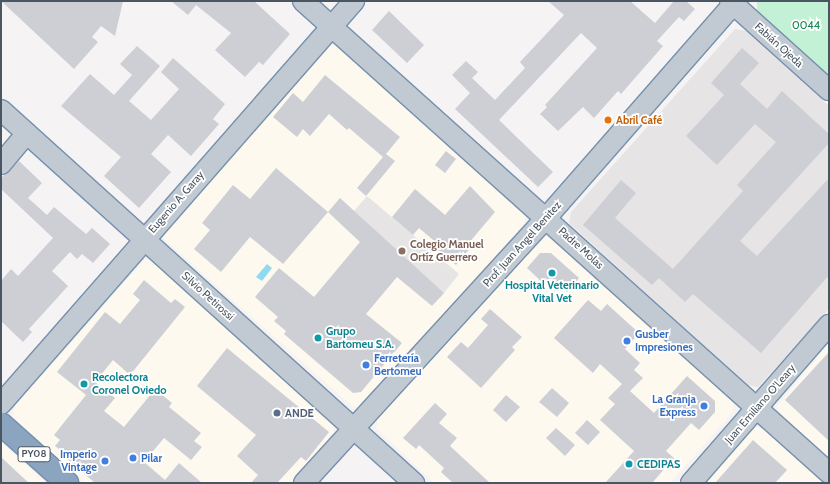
<!DOCTYPE html>
<meta charset="utf-8">
<style>
body{margin:0}
#map{position:relative;width:830px;height:484px;overflow:hidden;background:#f5f3f3;font-family:Cabin,sans-serif}
div>[style]{position:absolute}
.commercial>*{inset:0;background:#fdf9ef}
.education>*{inset:0;background:#e6e4e5}
.green>*{inset:0;background:#c3f1d5}
.water>*{inset:0;background:#90daee}
.building>*{inset:0;background:#cdcfd5}
.roads{filter:drop-shadow(1px 0 #7690ad) drop-shadow(-1px 0 #7690ad) drop-shadow(0 1px #7690ad) drop-shadow(0 -1px #7690ad)}
.minor>*{height:20px;margin:-10px;padding:0 10px;transform-origin:10px;border-radius:10px;background:#c1cad2}
.highway>*{height:22px;margin:-11px;padding:0 11px;transform-origin:11px;border-radius:11px;background:#8ba5c1}
.dots>*{width:11px;height:11px;translate:-50% -50%;box-sizing:border-box;border:2px solid #fff;border-radius:50%}
span{translate:-50% -50%;white-space:nowrap;text-align:center;line-height:1.15;-webkit-text-stroke:3.5px #fff;paint-order:stroke}
.shield-label span{padding:1px 3px;background:#fff;border:1px solid;border-radius:3px;-webkit-text-stroke-width:0}
.shield-label{font-size:10px;color:#4a5661;font-weight:700}
.park-label{font-size:11px;color:#17864f}
.street-label{font-size:11px;color:#4a5661}
.food-label{font-size:11px;color:#c56008;font-weight:700}
.left{translate:0 -50%;text-align:left}
.education-label{font-size:11px;color:#785e54;font-weight:700}
.culture-label{font-size:11px;color:#0d838f;font-weight:700}
.shop-label{font-size:11px;color:#366cbe;font-weight:700}
.right{translate:-100% -50%;text-align:right}
.service-label{font-size:11px;color:#4e5e75;font-weight:700}
.frame{position:absolute;inset:0;border:2px solid #4a5661;pointer-events:none}
</style>
<div id="map">
<div class="commercial">
<div style="clip-path:polygon(329px 44px,340px 47px,526px 212px,524px 223px,363px 408px,352px 406px,163px 238px,163px 232px)"></div>
<div style="clip-path:polygon(549px 234px,735px 402px,732px 413px,670px 483px,434px 483px,376px 428px,378px 417px,538px 238px)"></div>
<div style="clip-path:polygon(145px 259px,156px 262px,335px 422px,333px 433px,290px 483px,85px 483px,13px 417px,15px 406px)"></div>
<div style="clip-path:polygon(829px 344px,829px 460px,780px 417px,777px 406px)"></div>
<div style="clip-path:polygon(754px 427px,765px 429px,825px 483px,702px 483px)"></div>
<div style="clip-path:polygon(1px 442px,2px 443px,46px 483px,1px 483px)"></div>
</div>
<div class="education">
<div style="clip-path:polygon(735px 29px,746px 31px,829px 106px,829px 309px,758px 387px,747px 385px,569px 223px,571px 212px)"></div>
<div style="clip-path:polygon(367px 196px,459px 274px,440px 298px,427px 287px,420px 296px,342px 225px)"></div>
</div>
<div class="green">
<div style="clip-path:polygon(757px 1px,829px 1px,829px 76px,760px 15px,757px 10px)"></div>
</div>
<div class="water">
<div style="clip-path:polygon(267px 264px,272px 268px,262px 281px,256px 277px)"></div>
</div>
<div class="building">
<div style="clip-path:polygon(1px 1px,123px 1px,115px 36px,101px 26px,92px 37px,98px 42px,74px 69px)"></div>
<div style="clip-path:polygon(171px 1px,254px 1px,290px 34px,263px 65px,259px 62px,245px 77px,215px 50px,231px 33px,196px 5px,188px 15px)"></div>
<div style="clip-path:polygon(548px 1px,630px 1px,655px 23px,674px 1px,686px 1px,695px 9px,684px 21px,679px 17px,657px 41px,663px 46px,621px 94px,618px 91px,594px 118px,583px 107px,558px 131px,540px 114px,547px 107px,545px 105px,597px 48px,581px 33px,499px 120px,553px 172px,538px 187px,455px 109px,470px 93px,452px 75px,466px 61px,478px 72px,472px 78px,495px 100px,525px 68px,520px 62px,564px 15px)"></div>
<div style="clip-path:polygon(389px 11px,424px 45px,407px 63px,372px 30px)"></div>
<div style="clip-path:polygon(137px 46px,160px 66px,129px 101px,151px 120px,179px 89px,161px 72px,173px 58px,225px 104px,213px 119px,219px 124px,191px 156px,168px 135px,151px 154px,171px 172px,139px 208px,104px 176px,121px 157px,61px 106px,90px 74px,114px 95px,132px 75px,120px 64px)"></div>
<div style="clip-path:polygon(742px 48px,759px 63px,740px 84px,767px 109px,782px 91px,829px 134px,829px 143px,740px 241px,757px 256px,829px 178px,829px 275px,761px 353px,693px 294px,685px 302px,659px 278px,652px 285px,583px 225px,621px 180px,636px 193px,615px 218px,673px 269px,743px 191px,737px 185px,776px 142px,755px 124px,717px 165px,686px 136px,724px 95px,711px 83px)"></div>
<div style="clip-path:polygon(325px 75px,400px 137px,386px 154px,395px 161px,366px 196px,357px 188px,383px 157px,349px 128px,347px 130px,329px 114px,310px 136px,303px 129px,297px 137px,273px 117px,293px 93px,303px 102px)"></div>
<div style="clip-path:polygon(446px 151px,456px 159px,445px 173px,435px 165px)"></div>
<div style="clip-path:polygon(19px 161px,42px 183px,28px 198px,47px 215px,54px 207px,86px 234px,92px 228px,110px 244px,93px 263px,82px 254px,77px 259px,70px 252px,52px 271px,68px 286px,29px 329px,32px 332px,23px 342px,1px 321px,1px 281px,11px 269px,18px 276px,53px 238px,1px 189px,1px 178px)"></div>
<div style="clip-path:polygon(276px 168px,328px 212px,283px 264px,250px 237px,221px 272px,194px 249px,210px 230px,202px 223px,233px 185px,250px 199px)"></div>
<div style="clip-path:polygon(470px 186px,495px 212px,468px 244px,471px 247px,456px 265px,435px 247px,438px 244px,419px 228px,413px 235px,392px 217px,415px 189px,445px 215px)"></div>
<div style="clip-path:polygon(340px 198px,444px 293px,432px 306px,397px 277px,366px 314px,402px 343px,361px 392px,353px 393px,284px 334px,286px 331px,274px 321px,278px 317px,255px 297px,279px 268px,314px 297px,360px 242px,328px 212px)"></div>
<div style="clip-path:polygon(540px 253px,551px 253px,579px 278px,567px 292px,550px 278px,544px 284px,527px 268px)"></div>
<div style="clip-path:polygon(144px 280px,171px 303px,175px 299px,185px 307px,130px 375px,113px 360px,95px 382px,115px 398px,104px 411px,124px 427px,155px 389px,172px 403px,169px 407px,201px 433px,194px 441px,202px 447px,191px 460px,164px 438px,144px 462px,165px 480px,179px 463px,202px 483px,95px 483px,66px 458px,68px 456px,55px 446px,60px 440px,54px 435px,86px 395px,57px 372px,105px 312px,120px 324px,140px 300px,133px 294px)"></div>
<div style="clip-path:polygon(588px 300px,601px 311px,607px 304px,639px 333px,625px 349px,640px 363px,634px 370px,643px 378px,630px 391px,654px 413px,687px 376px,715px 401px,715px 412px,699px 430px,691px 423px,666px 451px,674px 458px,652px 483px,605px 483px,634px 451px,600px 420px,615px 404px,608px 398px,622px 384px,600px 364px,593px 373px,554px 338px)"></div>
<div style="clip-path:polygon(490px 309px,522px 337px,512px 347px,515px 350px,481px 388px,447px 357px,461px 342px,468px 348px,488px 325px,481px 319px)"></div>
<div style="clip-path:polygon(227px 348px,329px 432px,306px 461px,301px 457px,277px 483px,251px 483px,258px 475px,237px 456px,256px 435px,197px 386px)"></div>
<div style="clip-path:polygon(829px 352px,829px 441px,785px 400px)"></div>
<div style="clip-path:polygon(552px 388px,569px 403px,557px 417px,539px 402px)"></div>
<div style="clip-path:polygon(506px 395px,520px 407px,506px 422px,493px 410px)"></div>
<div style="clip-path:polygon(435px 403px,447px 414px,439px 423px,457px 438px,450px 446px,490px 483px,453px 483px,441px 472px,444px 468px,419px 445px,416px 449px,403px 438px)"></div>
<div style="clip-path:polygon(587px 420px,600px 432px,588px 445px,575px 433px)"></div>
<div style="clip-path:polygon(556px 428px,575px 445px,565px 456px,546px 438px)"></div>
<div style="clip-path:polygon(753px 440px,787px 470px,775px 483px,715px 483px)"></div>
<div style="clip-path:polygon(1px 457px,17px 472px,29px 483px,1px 483px)"></div>
</div>
<div class="roads">
<div class="minor">
<div style="left:303px;top:1px;width:707px;rotate:41.9deg"></div>
<div style="left:730px;top:1px;width:133px;rotate:42deg"></div>
<div style="left:1px;top:110px;width:557px;rotate:42.09deg"></div>
<div style="left:1px;top:164px;width:40px;rotate:-50deg"></div>
<div style="left:1px;top:404px;width:536px;rotate:-48.78deg"></div>
<div style="left:304px;top:483px;width:360px;rotate:-47.6deg"></div>
<div style="left:547px;top:217px;width:287px;rotate:-48.8deg"></div>
<div style="left:691px;top:483px;width:210px;rotate:-48.9deg"></div>
</div>
<div class="highway">
<div style="left:1px;top:424px;width:89px;rotate:41.8deg"></div>
</div>
</div>
<div class="dots">
<div style="left:608px;top:120px;background:#e8710a"></div>
<div style="left:402px;top:251px;background:#8d6e63"></div>
<div style="left:552px;top:273px;background:#0f9aa8"></div>
<div style="left:318px;top:338px;background:#0f9aa8"></div>
<div style="left:627px;top:341px;background:#3f7fe0"></div>
<div style="left:366px;top:365px;background:#3f7fe0"></div>
<div style="left:84px;top:384px;background:#0f9aa8"></div>
<div style="left:704px;top:406px;background:#3f7fe0"></div>
<div style="left:277px;top:413px;background:#5c6f8a"></div>
<div style="left:133px;top:458px;background:#3f7fe0"></div>
<div style="left:105px;top:461px;background:#3f7fe0"></div>
<div style="left:629px;top:464px;background:#0f9aa8"></div>
</div>
<div class="shield-label">
<span style="left:34px;top:454px">PY08</span>
</div>
<div class="park-label">
<span style="left:806px;top:25px">0044</span>
</div>
<div class="street-label">
<span style="left:779px;top:45px;rotate:42deg">Fabián Ojeda</span>
<span style="left:176px;top:202px;rotate:-49deg">Eugenio A. Garay</span>
<span style="left:522px;top:244px;rotate:-48deg">Prof. Juan Angel Benitez</span>
<span style="left:581px;top:248px;rotate:42deg">Padre Molas</span>
<span style="left:208px;top:296px;rotate:42deg">Silvio Petirossi</span>
<span style="left:760px;top:404px;rotate:-49deg">Juan Emiliano O'Leary</span>
</div>
<div class="food-label">
<span class="left" style="left:616px;top:120px">Abril Café</span>
</div>
<div class="education-label">
<span class="left" style="left:410px;top:251px">Colegio Manuel<br>Ortíz Guerrero</span>
</div>
<div class="culture-label">
<span style="left:552px;top:292px">Hospital Veterinario<br>Vital Vet</span>
<span class="left" style="left:326px;top:338px">Grupo<br>Bartomeu S.A.</span>
<span class="left" style="left:92px;top:384px">Recolectora<br>Coronel Oviedo</span>
<span class="left" style="left:637px;top:464px">CEDIPAS</span>
</div>
<div class="shop-label">
<span class="left" style="left:635px;top:341px">Gusber<br>Impresiones</span>
<span class="left" style="left:374px;top:365px">Ferretería<br>Bertomeu</span>
<span class="right" style="left:696px;top:406px">La Granja<br>Express</span>
<span class="right" style="left:97px;top:461px">Imperio<br>Vintage</span>
<span class="left" style="left:141px;top:458px">Pilar</span>
</div>
<div class="service-label">
<span class="left" style="left:285px;top:413px">ANDE</span>
</div>
<div class="frame"></div>
</div>
